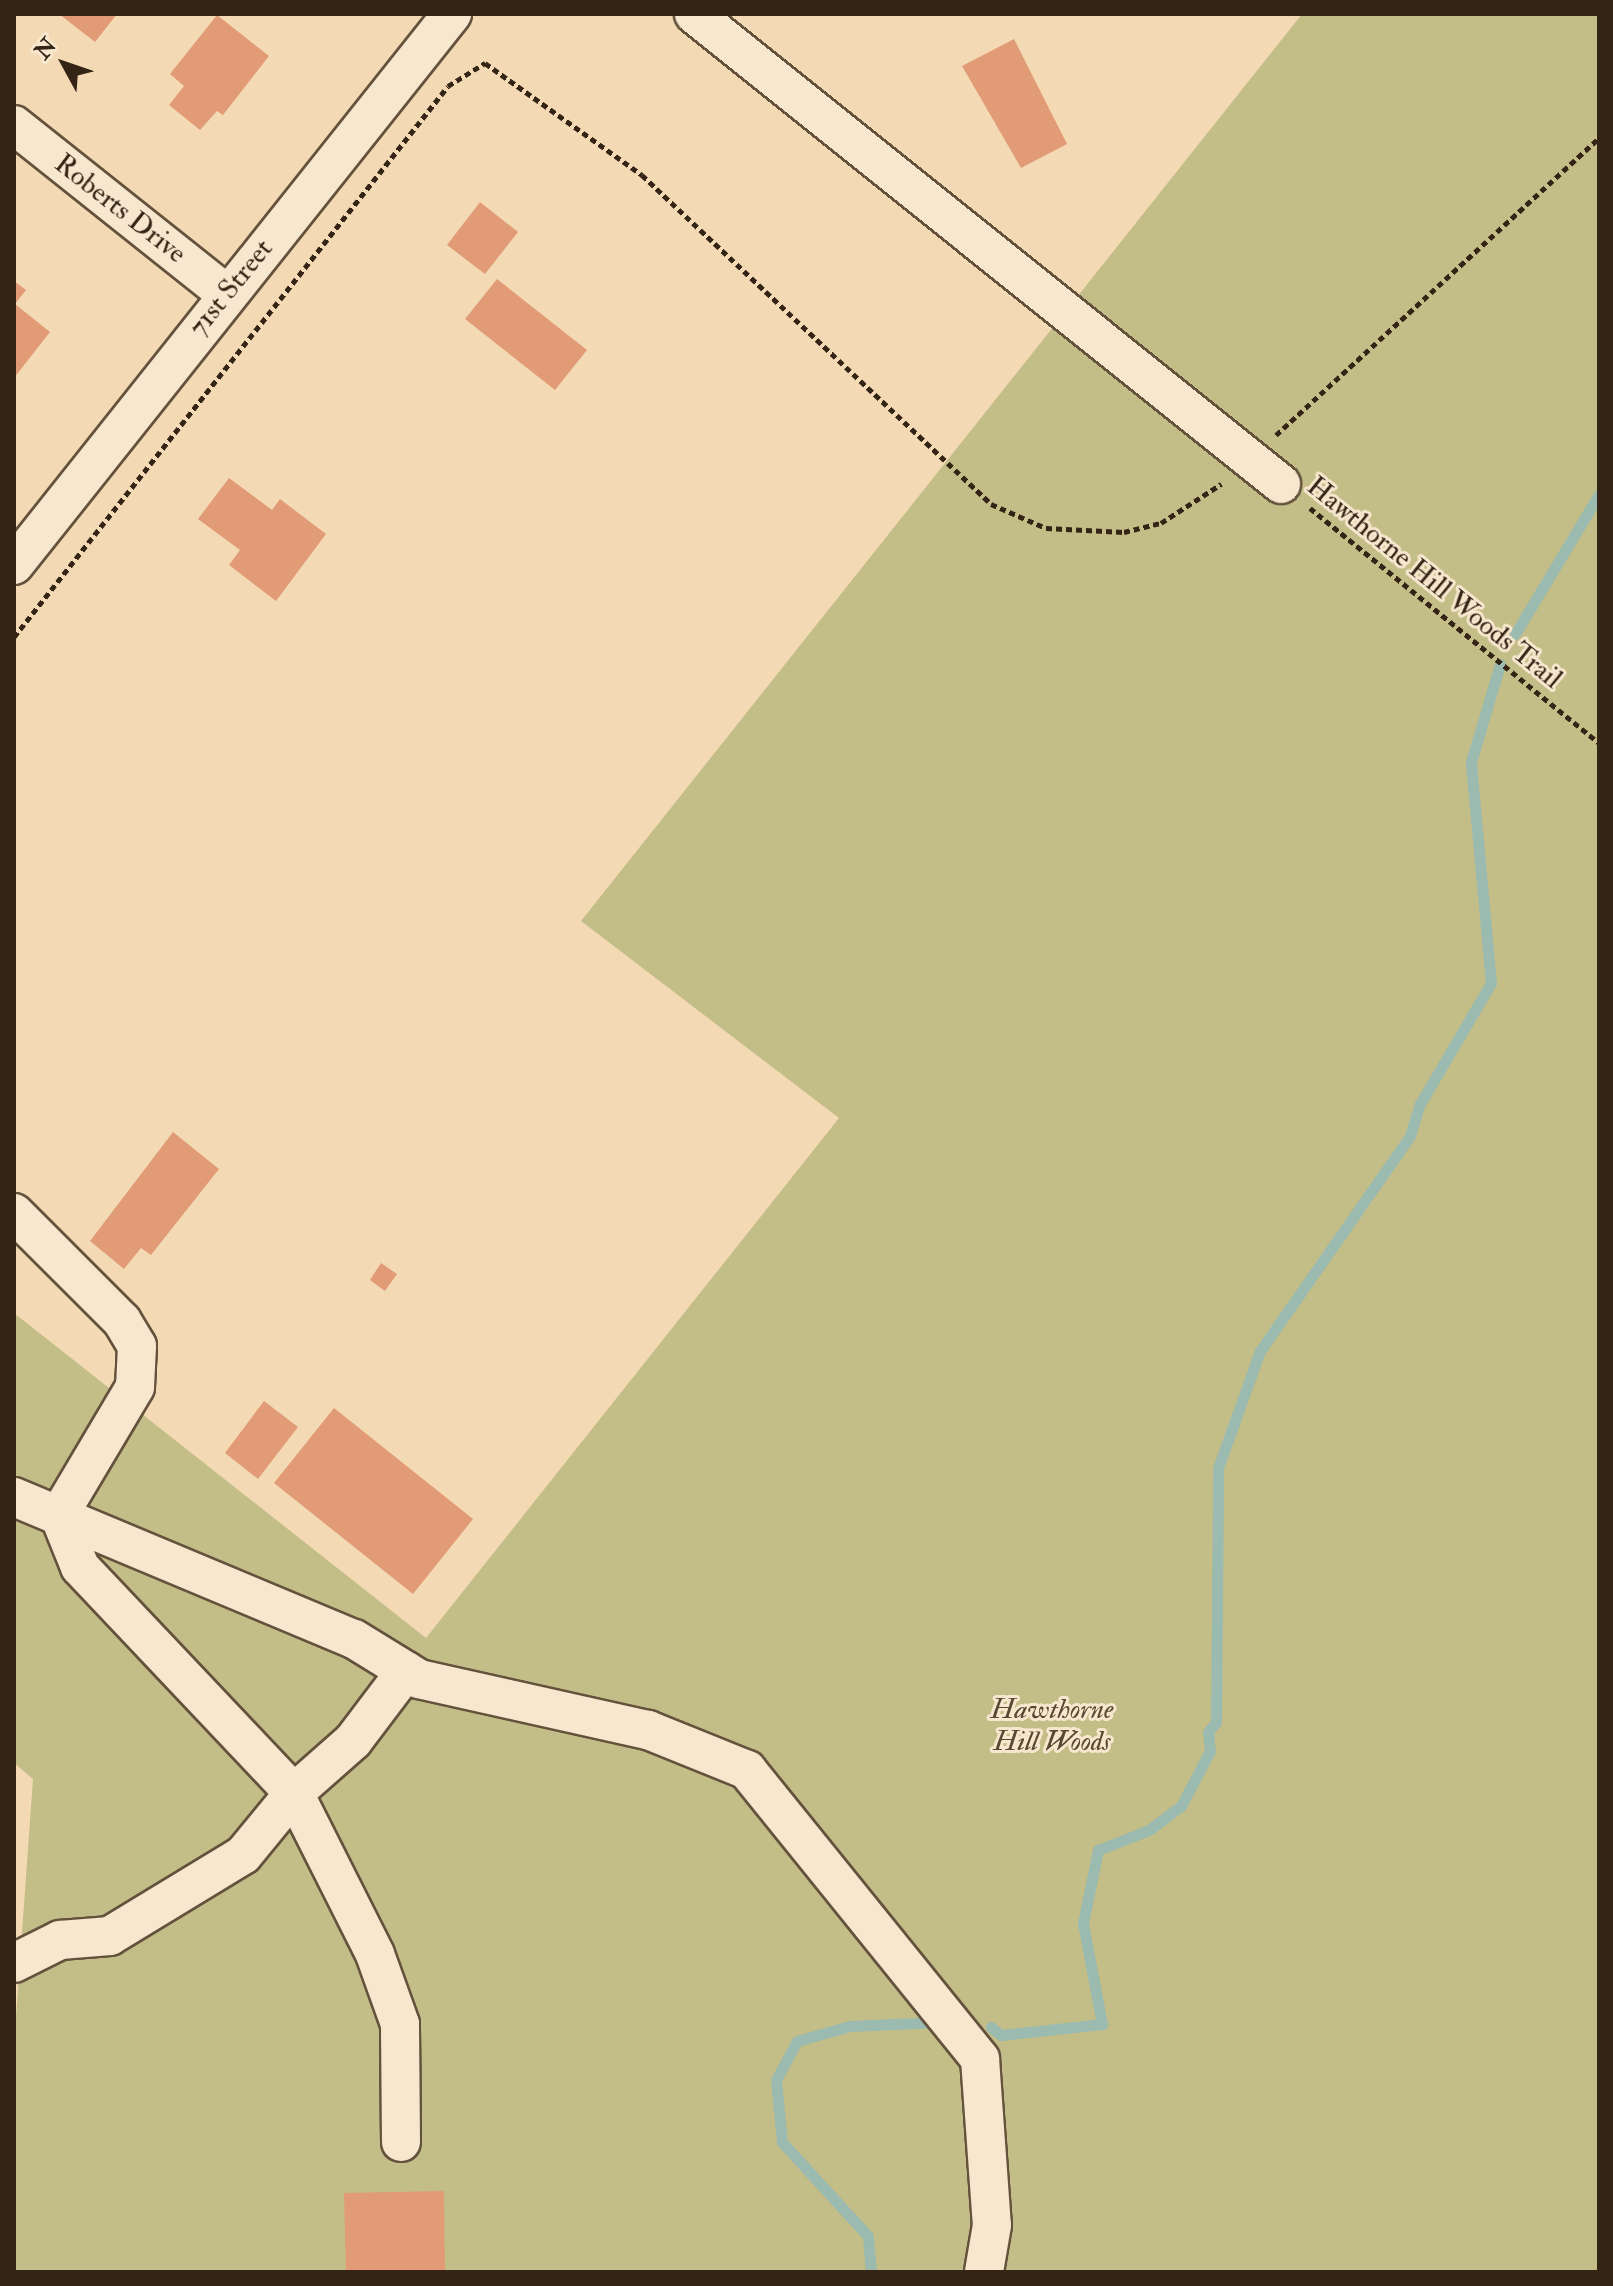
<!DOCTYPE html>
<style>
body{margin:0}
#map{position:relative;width:1613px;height:2286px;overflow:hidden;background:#f3dab4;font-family:"IM FELL Double Pica",serif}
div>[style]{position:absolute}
.green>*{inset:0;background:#c3bd87}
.stream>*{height:11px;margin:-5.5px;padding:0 5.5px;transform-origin:5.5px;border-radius:5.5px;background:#9bbab0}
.building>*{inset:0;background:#e19c77}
.path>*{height:5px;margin-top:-2.5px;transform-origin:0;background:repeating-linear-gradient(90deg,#342415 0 6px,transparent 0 10px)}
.roads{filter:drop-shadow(2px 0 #64523d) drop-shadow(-2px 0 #64523d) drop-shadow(0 2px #64523d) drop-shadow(0 -2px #64523d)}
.minor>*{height:38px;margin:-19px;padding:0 19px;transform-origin:19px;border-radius:19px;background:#f7e7ce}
span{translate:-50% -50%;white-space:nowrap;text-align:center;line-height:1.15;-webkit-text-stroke:6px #f7e7ce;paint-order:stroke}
.street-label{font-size:28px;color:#342415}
.park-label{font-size:28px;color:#584a32;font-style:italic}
.frame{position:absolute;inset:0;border:16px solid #342415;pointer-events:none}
.north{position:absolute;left:24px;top:24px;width:80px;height:80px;-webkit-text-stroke:6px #f7e7ce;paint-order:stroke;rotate:310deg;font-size:22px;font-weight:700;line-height:32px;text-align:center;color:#342415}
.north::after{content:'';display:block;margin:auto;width:28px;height:36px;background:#342415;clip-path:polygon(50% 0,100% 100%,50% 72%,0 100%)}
</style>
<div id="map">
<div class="green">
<div style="clip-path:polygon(1302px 14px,1599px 14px,1599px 2272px,14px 2272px,14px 2044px,33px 1779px,14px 1763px,14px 1313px,426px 1638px,839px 1118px,581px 921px)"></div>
</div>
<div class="stream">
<div style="left:1515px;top:634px;width:163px;rotate:-59deg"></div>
<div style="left:991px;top:2027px;width:13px;rotate:39deg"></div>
<div style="left:1001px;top:2035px;width:102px;rotate:-6.2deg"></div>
<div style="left:1102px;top:2024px;width:103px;rotate:-100.7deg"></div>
<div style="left:1083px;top:1923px;width:75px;rotate:-78.4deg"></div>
<div style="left:1098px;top:1850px;width:55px;rotate:-21.4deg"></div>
<div style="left:1149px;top:1830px;width:40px;rotate:-37deg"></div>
<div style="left:1181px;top:1806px;width:62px;rotate:-62.2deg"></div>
<div style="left:1210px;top:1751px;width:19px;rotate:-96deg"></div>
<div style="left:1208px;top:1732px;width:13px;rotate:-51deg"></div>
<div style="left:1216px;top:1722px;width:254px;rotate:-89.5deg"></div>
<div style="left:1218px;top:1468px;width:124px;rotate:-70.3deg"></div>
<div style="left:1260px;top:1351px;width:262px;rotate:-55.1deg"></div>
<div style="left:1410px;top:1136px;width:34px;rotate:-73deg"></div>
<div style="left:1420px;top:1104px;width:140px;rotate:-59.6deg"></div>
<div style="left:1491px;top:983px;width:222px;rotate:-95.2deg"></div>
<div style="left:1471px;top:762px;width:102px;rotate:-73.5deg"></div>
<div style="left:871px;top:2272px;width:36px;rotate:-95deg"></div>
<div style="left:868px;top:2236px;width:127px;rotate:-132.5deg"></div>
<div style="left:782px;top:2142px;width:62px;rotate:-95.5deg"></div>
<div style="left:776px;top:2080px;width:44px;rotate:-61.7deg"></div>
<div style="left:797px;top:2041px;width:55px;rotate:-15.8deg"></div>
<div style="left:850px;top:2026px;width:90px;rotate:-2.5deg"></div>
</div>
<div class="building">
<div style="clip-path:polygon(59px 14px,117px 14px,95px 42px)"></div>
<div style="clip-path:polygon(217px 15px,269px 56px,223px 115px,217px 111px,200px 130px,169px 105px,184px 86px,170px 74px)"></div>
<div style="clip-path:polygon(1014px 39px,1067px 144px,1021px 168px,962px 66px)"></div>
<div style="clip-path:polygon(480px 202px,518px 232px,485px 274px,447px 245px)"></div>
<div style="clip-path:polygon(497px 279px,587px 350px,555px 390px,465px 319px)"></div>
<div style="clip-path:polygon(14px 281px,26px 290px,15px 304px,50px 332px,14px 378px)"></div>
<div style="clip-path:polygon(229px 478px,272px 510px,280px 499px,326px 534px,276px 601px,229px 565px,240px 550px,198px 519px)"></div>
<div style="clip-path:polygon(173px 1132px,219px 1169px,151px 1255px,141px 1248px,124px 1269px,90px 1241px)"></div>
<div style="clip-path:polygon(381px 1263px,397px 1274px,385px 1291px,370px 1280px)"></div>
<div style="clip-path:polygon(264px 1401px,298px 1427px,258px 1479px,225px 1453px)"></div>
<div style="clip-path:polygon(334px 1408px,473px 1519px,413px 1594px,274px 1483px)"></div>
<div style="clip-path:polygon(444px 2191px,445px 2272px,346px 2272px,344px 2193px)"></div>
</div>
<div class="path">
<div style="left:1276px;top:435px;width:439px;rotate:-42.6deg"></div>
<div style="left:1310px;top:508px;width:372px;rotate:39.1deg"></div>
<div style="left:14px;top:637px;width:701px;rotate:-51.77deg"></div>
<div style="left:448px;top:86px;width:44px;rotate:-31.9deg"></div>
<div style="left:485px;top:63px;width:193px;rotate:35.5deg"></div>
<div style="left:642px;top:175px;width:480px;rotate:43.3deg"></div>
<div style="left:991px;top:504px;width:60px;rotate:23.6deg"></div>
<div style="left:1046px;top:528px;width:78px;rotate:2.9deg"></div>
<div style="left:1124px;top:532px;width:38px;rotate:-14deg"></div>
<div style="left:1161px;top:523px;width:72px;rotate:-33deg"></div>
</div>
<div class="roads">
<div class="minor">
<div style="left:694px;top:14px;width:752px;rotate:38.68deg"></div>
<div style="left:14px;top:125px;width:270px;rotate:38.5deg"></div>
<div style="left:14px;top:565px;width:704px;rotate:-51.52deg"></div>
<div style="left:14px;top:1213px;width:153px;rotate:45deg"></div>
<div style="left:122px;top:1321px;width:29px;rotate:59deg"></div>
<div style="left:137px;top:1346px;width:41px;rotate:92.8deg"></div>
<div style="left:135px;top:1387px;width:149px;rotate:120.7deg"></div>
<div style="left:59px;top:1515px;width:56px;rotate:68deg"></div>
<div style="left:80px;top:1567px;width:311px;rotate:46.6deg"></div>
<div style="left:294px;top:1793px;width:80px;rotate:129.4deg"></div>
<div style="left:243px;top:1855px;width:156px;rotate:148.7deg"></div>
<div style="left:110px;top:1936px;width:50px;rotate:175.4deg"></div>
<div style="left:60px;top:1940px;width:51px;rotate:153.4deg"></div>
<div style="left:14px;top:1497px;width:368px;rotate:22.7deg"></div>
<div style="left:354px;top:1639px;width:76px;rotate:31.6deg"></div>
<div style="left:419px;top:1679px;width:235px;rotate:12.6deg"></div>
<div style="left:648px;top:1730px;width:107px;rotate:22deg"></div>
<div style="left:747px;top:1770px;width:371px;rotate:51.1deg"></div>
<div style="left:980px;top:2059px;width:166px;rotate:85.9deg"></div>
<div style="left:992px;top:2225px;width:48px;rotate:99.7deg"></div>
<div style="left:401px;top:2142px;width:118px;rotate:-90.5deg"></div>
<div style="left:400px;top:2024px;width:74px;rotate:-109.7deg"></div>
<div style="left:375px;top:1954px;width:180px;rotate:-116.7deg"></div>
<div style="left:294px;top:1793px;width:79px;rotate:-41.4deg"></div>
<div style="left:353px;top:1741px;width:88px;rotate:-52.9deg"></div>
</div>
</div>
<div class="street-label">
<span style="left:120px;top:209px;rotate:38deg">Roberts Drive</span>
<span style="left:231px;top:288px;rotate:-51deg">71st Street</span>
<span style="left:1434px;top:583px;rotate:39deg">Hawthorne Hill Woods Trail</span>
</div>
<div class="park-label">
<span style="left:1052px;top:1726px">Hawthorne<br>Hill Woods</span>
</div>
<div class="frame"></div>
<div class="north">N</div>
</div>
